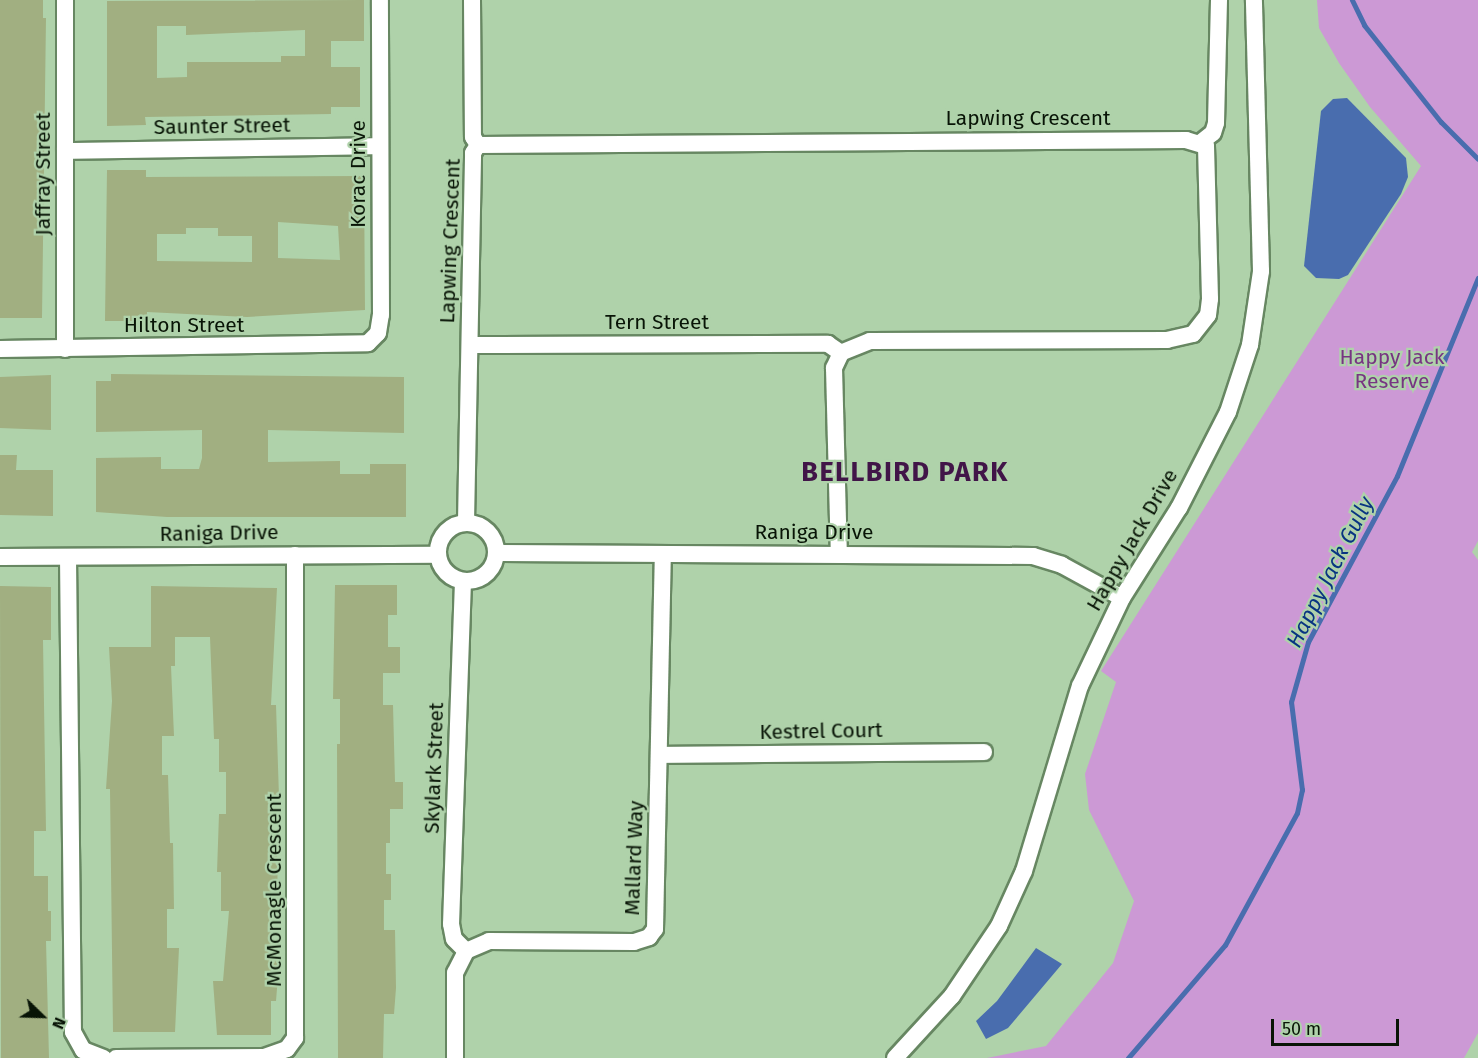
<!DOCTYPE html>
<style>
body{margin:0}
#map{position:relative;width:1478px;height:1058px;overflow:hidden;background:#afd2aa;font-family:"Fira Sans",sans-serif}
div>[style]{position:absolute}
.green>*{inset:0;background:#cc99d5}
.water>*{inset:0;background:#496dae}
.stream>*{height:5px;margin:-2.5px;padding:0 2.5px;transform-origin:2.5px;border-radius:2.5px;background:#496dae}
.building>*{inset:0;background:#a1af81}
.roads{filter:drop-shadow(2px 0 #678762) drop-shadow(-2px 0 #678762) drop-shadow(0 2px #678762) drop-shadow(0 -2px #678762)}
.street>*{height:16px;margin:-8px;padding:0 8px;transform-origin:8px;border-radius:8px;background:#fff}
.street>.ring{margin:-8px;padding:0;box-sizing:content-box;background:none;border:16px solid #fff;border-radius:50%}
span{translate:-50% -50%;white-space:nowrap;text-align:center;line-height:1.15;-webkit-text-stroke:4.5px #afd2aa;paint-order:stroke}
.street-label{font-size:21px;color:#081406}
.park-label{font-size:21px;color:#773482}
.water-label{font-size:22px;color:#093482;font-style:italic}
.district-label{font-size:27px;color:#411548;font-weight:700;letter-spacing:1.5px}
.north{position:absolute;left:12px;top:986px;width:60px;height:60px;-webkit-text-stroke:4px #afd2aa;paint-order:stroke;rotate:113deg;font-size:16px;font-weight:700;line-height:24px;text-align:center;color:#081406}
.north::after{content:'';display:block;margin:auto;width:21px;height:27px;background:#081406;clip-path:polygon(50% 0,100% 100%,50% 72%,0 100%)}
.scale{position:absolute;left:1271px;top:1019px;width:128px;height:27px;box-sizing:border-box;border:3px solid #081406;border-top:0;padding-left:8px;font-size:18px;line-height:21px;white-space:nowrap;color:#081406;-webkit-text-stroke:4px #afd2aa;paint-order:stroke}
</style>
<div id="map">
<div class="green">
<div style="clip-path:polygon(1317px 0,1478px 0,1478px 541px,1472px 552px,1478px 560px,1478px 1033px,1464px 1058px,987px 1058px,1046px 1046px,1113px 963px,1134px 901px,1089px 810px,1085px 774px,1116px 682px,1101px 671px,1421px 166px,1370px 107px,1339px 63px,1319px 28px)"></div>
</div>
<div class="water">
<div style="clip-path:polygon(1347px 98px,1406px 158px,1408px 177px,1401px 194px,1348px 275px,1339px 279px,1316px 278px,1304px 266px,1321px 111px,1333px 99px)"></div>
<div style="clip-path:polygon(1036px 948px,1062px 964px,1008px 1028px,986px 1039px,976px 1021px,997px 1001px)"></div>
</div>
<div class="stream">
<div style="left:1352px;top:0;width:28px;rotate:64deg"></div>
<div style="left:1364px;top:25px;width:124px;rotate:51.6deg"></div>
<div style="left:1441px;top:122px;width:52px;rotate:45deg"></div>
<div style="left:1128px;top:1058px;width:149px;rotate:-49.4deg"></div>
<div style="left:1225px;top:945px;width:150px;rotate:-61.4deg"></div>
<div style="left:1297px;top:813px;width:24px;rotate:-78deg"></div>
<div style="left:1302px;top:790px;width:89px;rotate:-97.1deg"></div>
<div style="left:1291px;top:702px;width:62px;rotate:-74.2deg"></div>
<div style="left:1308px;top:642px;width:188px;rotate:-61.8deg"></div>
<div style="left:1397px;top:476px;width:214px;rotate:-67.8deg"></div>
</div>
<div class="building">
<div style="clip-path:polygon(0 0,43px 0,43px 18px,46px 18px,42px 318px,0 318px)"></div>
<div style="clip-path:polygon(evenodd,364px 0,364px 41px,331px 41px,331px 67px,360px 67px,360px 107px,331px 107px,331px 114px,145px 117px,146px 125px,107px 126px,107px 1px,364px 0,157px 26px,186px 26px,186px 35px,305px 30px,305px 56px,281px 56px,281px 62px,187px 62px,187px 77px,157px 78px,157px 26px)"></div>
<div style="clip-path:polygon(evenodd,107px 170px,146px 170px,146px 177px,364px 176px,365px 310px,247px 317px,147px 312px,147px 321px,105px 321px,107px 170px,278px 222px,338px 226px,340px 260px,278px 258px,278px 222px,107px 170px,186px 228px,218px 228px,218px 236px,252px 236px,252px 262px,157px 261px,157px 234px,186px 234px,186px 228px)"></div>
<div style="clip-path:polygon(111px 374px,404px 377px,404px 433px,268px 430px,268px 462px,340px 461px,340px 474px,370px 474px,370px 464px,406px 464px,406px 517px,167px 517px,96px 512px,96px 458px,161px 457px,161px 469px,199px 469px,202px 458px,202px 430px,96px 432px,96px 381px,111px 381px)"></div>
<div style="clip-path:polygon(51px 375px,51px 430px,0 428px,0 377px)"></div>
<div style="clip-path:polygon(0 455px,17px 455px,16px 470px,53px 470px,53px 516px,0 515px)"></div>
<div style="clip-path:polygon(335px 585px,397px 585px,397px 615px,388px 615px,388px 647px,400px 647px,400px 673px,383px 673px,383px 705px,393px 705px,395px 782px,403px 782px,403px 809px,390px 809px,390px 843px,386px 843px,386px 874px,391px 874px,391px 900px,384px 900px,384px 930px,395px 930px,396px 988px,394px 1014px,384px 1014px,383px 1058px,338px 1058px,337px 744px,340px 744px,340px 699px,333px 699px)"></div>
<div style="clip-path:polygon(0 586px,51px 587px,51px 640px,43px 640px,46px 831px,34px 831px,34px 876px,48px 876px,48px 911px,51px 911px,51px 941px,46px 941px,49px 1058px,1px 1058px)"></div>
<div style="clip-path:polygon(151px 586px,277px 588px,271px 705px,276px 705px,279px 797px,273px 797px,271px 845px,277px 845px,278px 911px,274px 911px,274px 949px,278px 949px,278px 976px,276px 1001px,271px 1001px,271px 1035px,217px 1035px,213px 981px,223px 981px,229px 911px,221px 911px,221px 872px,217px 872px,219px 814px,226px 814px,226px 772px,219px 772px,219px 739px,214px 739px,210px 637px,175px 637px,175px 666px,171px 666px,174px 736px,162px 736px,162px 775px,168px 775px,170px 843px,173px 843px,174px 909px,167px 909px,167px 948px,179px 948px,175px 1032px,113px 1032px,110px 789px,106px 789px,112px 701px,109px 647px,151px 647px)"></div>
</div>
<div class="roads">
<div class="street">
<div style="left:65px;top:0;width:349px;rotate:90deg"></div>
<div style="left:472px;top:0;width:137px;rotate:89.6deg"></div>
<div style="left:473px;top:137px;width:9px;rotate:58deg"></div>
<div style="left:1200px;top:143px;width:16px;rotate:-38deg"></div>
<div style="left:1213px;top:133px;width:10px;rotate:-73deg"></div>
<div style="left:1216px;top:123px;width:123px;rotate:-88.6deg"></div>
<div style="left:65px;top:151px;width:315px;rotate:-0.9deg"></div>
<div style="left:470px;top:345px;width:358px;rotate:-0.2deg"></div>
<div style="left:828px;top:344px;width:16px;rotate:35deg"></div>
<div style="left:0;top:349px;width:368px;rotate:-0.9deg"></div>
<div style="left:368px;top:343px;width:14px;rotate:-45deg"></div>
<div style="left:378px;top:333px;width:18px;rotate:-81deg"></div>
<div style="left:381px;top:315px;width:315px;rotate:-90.2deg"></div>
<div style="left:466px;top:522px;width:369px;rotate:-88.9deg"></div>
<div style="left:473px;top:153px;width:9px;rotate:-58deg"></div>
<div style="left:478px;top:145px;width:708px;rotate:-0.4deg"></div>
<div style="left:1186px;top:140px;width:21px;rotate:17deg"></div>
<div style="left:1206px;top:146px;width:153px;rotate:88.5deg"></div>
<div style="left:1210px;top:299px;width:16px;rotate:97deg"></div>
<div style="left:1208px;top:315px;width:24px;rotate:128deg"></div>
<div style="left:1193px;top:334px;width:27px;rotate:167deg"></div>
<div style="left:1167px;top:340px;width:297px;rotate:179.8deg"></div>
<div style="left:870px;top:341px;width:31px;rotate:158deg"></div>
<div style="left:841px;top:353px;width:17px;rotate:115deg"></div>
<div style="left:834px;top:368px;width:185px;rotate:88.5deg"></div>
<div class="ring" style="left:438px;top:523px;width:42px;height:42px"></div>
<div style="left:497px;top:553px;width:536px;rotate:0.32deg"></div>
<div style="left:1033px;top:556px;width:30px;rotate:17deg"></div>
<div style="left:1062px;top:565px;width:68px;rotate:28.8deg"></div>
<div style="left:0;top:557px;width:438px;rotate:-0.3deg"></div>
<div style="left:68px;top:557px;width:475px;rotate:89.4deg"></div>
<div style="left:73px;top:1032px;width:21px;rotate:61deg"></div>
<div style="left:83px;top:1050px;width:22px;rotate:21deg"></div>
<div style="left:463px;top:581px;width:343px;rotate:92deg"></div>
<div style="left:451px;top:924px;width:15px;rotate:79deg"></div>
<div style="left:454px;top:939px;width:17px;rotate:45deg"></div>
<div style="left:659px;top:755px;width:325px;rotate:-0.5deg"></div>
<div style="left:116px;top:1058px;width:148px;rotate:-0.4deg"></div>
<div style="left:264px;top:1057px;width:24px;rotate:-19deg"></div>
<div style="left:287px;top:1049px;width:14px;rotate:-54deg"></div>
<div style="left:295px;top:1038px;width:483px;rotate:-90deg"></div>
<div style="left:455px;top:1058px;width:85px;rotate:-90deg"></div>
<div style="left:455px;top:973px;width:25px;rotate:-63deg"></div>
<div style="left:466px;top:951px;width:25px;rotate:-23deg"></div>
<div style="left:489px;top:941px;width:145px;rotate:0.4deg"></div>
<div style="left:634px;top:942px;width:16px;rotate:-18deg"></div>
<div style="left:649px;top:937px;width:10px;rotate:-53deg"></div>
<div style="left:655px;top:929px;width:373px;rotate:-88.8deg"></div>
<div style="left:895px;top:1058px;width:84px;rotate:-47.4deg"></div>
<div style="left:952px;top:996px;width:84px;rotate:-56.1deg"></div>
<div style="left:999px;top:926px;width:60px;rotate:-65.6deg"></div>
<div style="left:1024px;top:871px;width:193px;rotate:-73.2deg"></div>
<div style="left:1080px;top:686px;width:98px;rotate:-64.5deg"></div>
<div style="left:1122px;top:598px;width:107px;rotate:-57.7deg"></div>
<div style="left:1179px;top:508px;width:108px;rotate:-63deg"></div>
<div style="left:1228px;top:412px;width:71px;rotate:-71.8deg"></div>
<div style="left:1250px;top:345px;width:75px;rotate:-81.5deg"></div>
<div style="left:1261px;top:271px;width:271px;rotate:-91.5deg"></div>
</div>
</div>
<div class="street-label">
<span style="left:1028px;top:118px">Lapwing Crescent</span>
<span style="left:222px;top:126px;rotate:-1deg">Saunter Street</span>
<span style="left:43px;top:174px;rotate:-90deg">Jaffray Street</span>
<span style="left:358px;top:174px;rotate:-90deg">Korac Drive</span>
<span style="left:450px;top:241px;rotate:-88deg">Lapwing Crescent</span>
<span style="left:657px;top:322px">Tern Street</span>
<span style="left:184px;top:325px">Hilton Street</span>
<span style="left:814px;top:532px">Raniga Drive</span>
<span style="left:219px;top:533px;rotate:-1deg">Raniga Drive</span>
<span style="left:1132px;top:540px;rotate:-60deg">Happy Jack Drive</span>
<span style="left:821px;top:731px;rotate:-1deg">Kestrel Court</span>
<span style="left:434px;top:768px;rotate:-88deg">Skylark Street</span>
<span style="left:634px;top:858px;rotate:-88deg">Mallard Way</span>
<span style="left:274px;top:890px;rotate:-90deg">McMonagle Crescent</span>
</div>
<div class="park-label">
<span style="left:1392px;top:369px">Happy Jack<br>Reserve</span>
</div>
<div class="water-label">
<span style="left:1330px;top:572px;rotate:-63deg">Happy Jack Gully</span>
</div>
<div class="district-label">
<span style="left:905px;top:473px">BELLBIRD PARK</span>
</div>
<div class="north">N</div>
<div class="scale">50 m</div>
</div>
